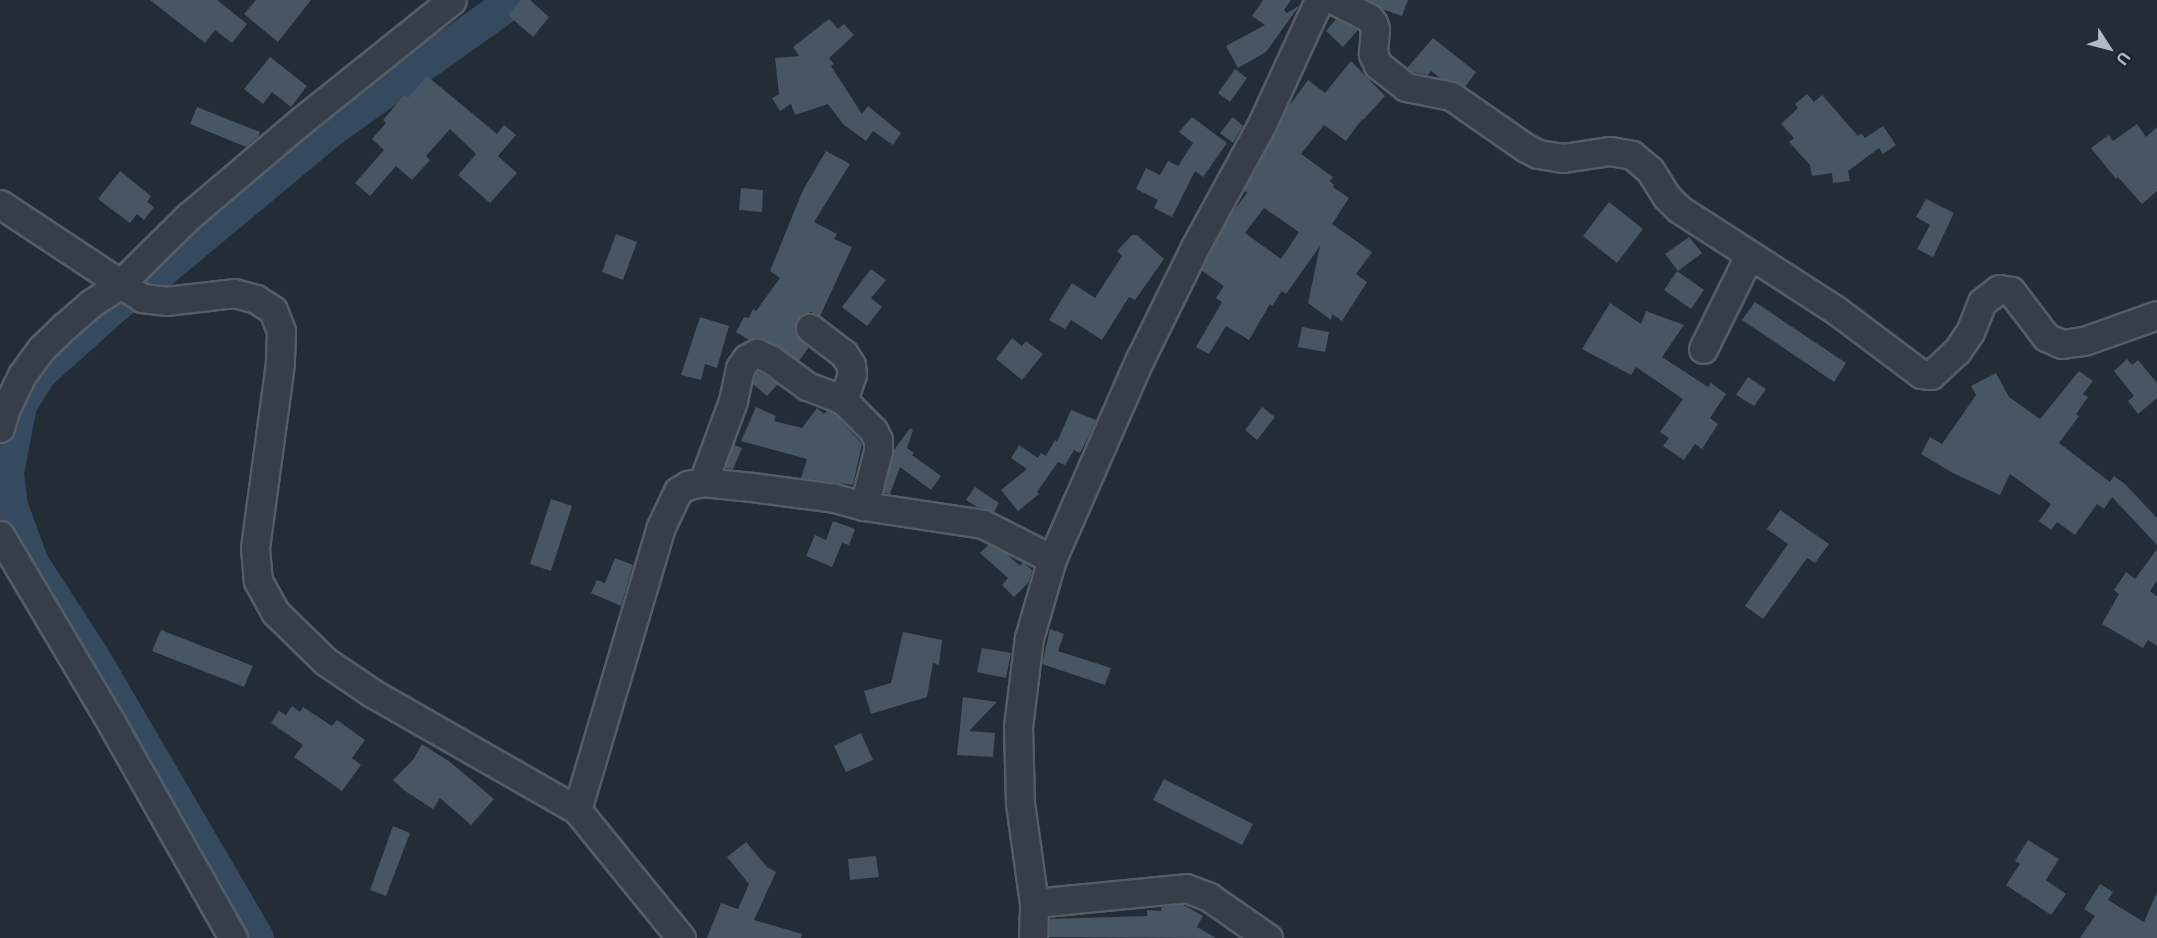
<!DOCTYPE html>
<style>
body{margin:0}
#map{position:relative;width:2157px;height:938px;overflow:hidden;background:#222d38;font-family:"Noto Sans",sans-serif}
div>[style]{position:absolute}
.river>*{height:34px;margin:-17px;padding:0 17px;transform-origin:17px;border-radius:17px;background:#364a5f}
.building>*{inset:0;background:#485562}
.roads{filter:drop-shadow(2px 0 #535d67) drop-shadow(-2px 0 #535d67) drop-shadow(0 2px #535d67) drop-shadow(0 -2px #535d67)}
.minor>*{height:27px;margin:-13.5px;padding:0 13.5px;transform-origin:13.5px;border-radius:13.5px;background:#363f49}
span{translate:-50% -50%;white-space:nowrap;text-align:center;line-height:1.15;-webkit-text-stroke:4.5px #1b242d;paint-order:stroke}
.north{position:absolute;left:2079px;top:18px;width:60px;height:60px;-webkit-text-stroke:4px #1b242d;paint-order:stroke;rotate:126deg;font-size:16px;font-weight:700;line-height:24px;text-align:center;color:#b0bac5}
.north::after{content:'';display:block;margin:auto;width:21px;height:27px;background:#b0bac5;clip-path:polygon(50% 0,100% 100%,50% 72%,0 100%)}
</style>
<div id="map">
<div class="river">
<div style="left:257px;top:938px;width:327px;rotate:-120.3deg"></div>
<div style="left:92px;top:656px;width:111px;rotate:-122.8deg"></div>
<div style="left:32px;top:563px;width:61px;rotate:-110.2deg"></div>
<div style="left:11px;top:506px;width:33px;rotate:-97deg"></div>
<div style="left:7px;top:473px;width:69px;rotate:-79.2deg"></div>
<div style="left:20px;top:405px;width:36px;rotate:-58deg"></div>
<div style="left:39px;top:374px;width:105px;rotate:-41.9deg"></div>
<div style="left:117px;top:304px;width:59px;rotate:-36.7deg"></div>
<div style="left:164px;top:269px;width:217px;rotate:-39.8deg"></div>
<div style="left:331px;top:130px;width:224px;rotate:-35.4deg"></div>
</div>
<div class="building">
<div style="clip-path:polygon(150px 0,217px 0,247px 24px,232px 43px,215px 30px,205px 43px)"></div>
<div style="clip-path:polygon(256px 0,311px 0,278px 42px,244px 14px)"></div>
<div style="clip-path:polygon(521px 0,530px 0,549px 17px,533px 37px,508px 15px)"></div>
<div style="clip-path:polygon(1263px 0,1291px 0,1284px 10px,1287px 13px,1299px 6px,1266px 52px,1238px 68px,1226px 46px,1265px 25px,1252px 16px)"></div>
<div style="clip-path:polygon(1368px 0,1408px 0,1402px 16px,1382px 9px)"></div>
<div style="clip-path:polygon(829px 19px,838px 29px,844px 24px,854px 35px,829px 58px,834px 64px,831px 66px,862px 114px,868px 106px,901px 133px,893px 145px,873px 131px,866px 141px,843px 124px,828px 104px,795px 115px,791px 104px,780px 111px,772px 98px,779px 94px,775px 58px,799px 56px,793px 47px)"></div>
<div style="clip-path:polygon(1336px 19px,1358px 30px,1343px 47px,1326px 31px)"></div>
<div style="clip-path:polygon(1433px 38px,1476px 72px,1465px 87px,1440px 78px,1431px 71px,1428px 75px,1413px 72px,1407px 68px)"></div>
<div style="clip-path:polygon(270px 57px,307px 86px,291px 107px,272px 92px,263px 104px,244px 89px)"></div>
<div style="clip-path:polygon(evenodd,1351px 61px,1385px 96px,1363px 120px,1362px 119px,1346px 141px,1324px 125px,1301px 154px,1333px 177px,1330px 181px,1334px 185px,1333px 187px,1349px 198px,1332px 224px,1372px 252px,1356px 274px,1367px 282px,1342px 321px,1332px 314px,1331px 320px,1308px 303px,1320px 246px,1286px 294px,1282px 291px,1272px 306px,1270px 304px,1249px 340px,1226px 326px,1209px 354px,1196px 347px,1222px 302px,1216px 298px,1224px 286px,1201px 270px,1227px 220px,1247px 193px,1244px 190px,1286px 110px,1308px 80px,1325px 93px,1351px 61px,1264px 208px,1299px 232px,1281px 259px,1245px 233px,1264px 208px)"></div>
<div style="clip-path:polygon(1235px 69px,1247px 78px,1230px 102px,1218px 93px)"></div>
<div style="clip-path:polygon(427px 76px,497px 134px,504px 125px,516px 135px,498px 156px,517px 173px,490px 203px,458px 175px,476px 154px,450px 129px,426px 156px,430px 160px,412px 180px,396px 166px,370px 196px,355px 183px,384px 150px,372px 139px,386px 123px,383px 120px,404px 95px,408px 97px)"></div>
<div style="clip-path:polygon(1807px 94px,1814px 102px,1822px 95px,1858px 136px,1861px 133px,1865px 138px,1883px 126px,1896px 145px,1883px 154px,1879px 148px,1848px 171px,1850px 181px,1833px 183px,1832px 173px,1812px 176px,1810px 165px,1789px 142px,1794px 138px,1781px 124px,1798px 108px,1795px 104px)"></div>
<div style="clip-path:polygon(197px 107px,260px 132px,258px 137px,246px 147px,190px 124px)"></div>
<div style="clip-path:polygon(1192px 117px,1227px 143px,1203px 177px,1195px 171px,1172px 217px,1154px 208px,1158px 200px,1136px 189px,1146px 168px,1160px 175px,1168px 161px,1178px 166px,1193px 143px,1179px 132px)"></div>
<div style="clip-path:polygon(1233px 117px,1243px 126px,1233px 143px,1220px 133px)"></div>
<div style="clip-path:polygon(2137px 124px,2146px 137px,2157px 127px,2157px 191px,2142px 204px,2118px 177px,2116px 179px,2091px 148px,2109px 135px,2113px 141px)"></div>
<div style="clip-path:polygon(826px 151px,850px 164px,814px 222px,837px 234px,834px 239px,852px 247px,820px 316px,811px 312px,797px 319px,796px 335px,809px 347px,799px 361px,764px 339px,749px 340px,736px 332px,744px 317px,749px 318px,753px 309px,756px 311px,780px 278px,770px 271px,803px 190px)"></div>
<div style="clip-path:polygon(120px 171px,151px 196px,147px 202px,154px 207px,144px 220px,137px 214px,130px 223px,98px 199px)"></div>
<div style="clip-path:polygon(741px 188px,763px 190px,762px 212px,739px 210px)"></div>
<div style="clip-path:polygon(1926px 199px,1954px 213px,1933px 257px,1917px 249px,1930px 225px,1916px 217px)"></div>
<div style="clip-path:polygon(1609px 202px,1643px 229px,1617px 263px,1583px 236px)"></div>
<div style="clip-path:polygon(616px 234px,637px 242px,623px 280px,602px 272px)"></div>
<div style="clip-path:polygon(1132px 235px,1137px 235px,1164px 259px,1135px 300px,1129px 297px,1102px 340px,1071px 320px,1065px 329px,1049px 320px,1072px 283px,1095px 298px,1122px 256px,1117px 251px)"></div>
<div style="clip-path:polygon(1689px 237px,1702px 253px,1678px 271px,1665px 254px)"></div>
<div style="clip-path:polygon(871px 269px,886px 280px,871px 298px,882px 307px,867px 326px,842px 307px)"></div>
<div style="clip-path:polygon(1677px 271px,1704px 290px,1691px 309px,1664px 290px)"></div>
<div style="clip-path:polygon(1755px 302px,1846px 363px,1834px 382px,1742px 320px)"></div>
<div style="clip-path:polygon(1610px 303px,1641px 324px,1646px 311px,1684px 325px,1662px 357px,1708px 387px,1711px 383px,1726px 394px,1710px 418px,1718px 424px,1702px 449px,1695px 444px,1684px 460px,1663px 446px,1669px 438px,1660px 432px,1683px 399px,1636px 367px,1631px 375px,1582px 349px)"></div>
<div style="clip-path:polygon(700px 317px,729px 326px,717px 368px,705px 364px,701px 380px,681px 375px)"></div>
<div style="clip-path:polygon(1302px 327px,1329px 332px,1325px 352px,1298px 347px)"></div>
<div style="clip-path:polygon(1012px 338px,1022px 346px,1026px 341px,1043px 354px,1022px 380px,996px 359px)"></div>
<div style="clip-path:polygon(2127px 359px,2132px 365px,2138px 360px,2157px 383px,2157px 398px,2138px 414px,2128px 401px,2134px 396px,2114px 371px)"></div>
<div style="clip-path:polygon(757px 371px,778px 384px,767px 396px,753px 384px)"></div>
<div style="clip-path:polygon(2079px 371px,2093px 381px,2083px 394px,2088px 397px,2076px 414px,2079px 416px,2059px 443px,2110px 482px,2114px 476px,2126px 485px,2157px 518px,2157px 545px,2112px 497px,2104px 509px,2097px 504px,2075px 535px,2057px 522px,2051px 530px,2039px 521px,2051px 504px,2010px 474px,2000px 495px,1953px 473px,1921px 454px,1930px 437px,1942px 444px,1976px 395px,1971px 386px,1996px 373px,2009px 397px,2040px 419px)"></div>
<div style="clip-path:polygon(1748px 377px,1766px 389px,1754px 406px,1736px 395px)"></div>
<div style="clip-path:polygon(756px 407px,776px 416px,774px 421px,802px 428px,817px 408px,824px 414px,827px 411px,834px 413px,862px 444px,853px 485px,801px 478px,807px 459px,741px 441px)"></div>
<div style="clip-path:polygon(1262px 407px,1275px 417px,1257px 440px,1245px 430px)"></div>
<div style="clip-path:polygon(1071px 410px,1096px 420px,1089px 436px,1080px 453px,1074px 450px,1065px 465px,1058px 462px,1037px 492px,1039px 494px,1018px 511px,1001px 490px,1027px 469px,1011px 458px,1019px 445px,1038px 458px,1041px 453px,1046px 456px,1055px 440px,1057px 442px)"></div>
<div style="clip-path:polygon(910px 428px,913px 430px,907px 448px,914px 453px,912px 455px,941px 476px,931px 490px,900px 467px,890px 494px,884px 493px,894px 450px)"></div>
<div style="clip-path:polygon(734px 445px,742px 448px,733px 469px,725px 468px)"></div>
<div style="clip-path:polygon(975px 487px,999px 503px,994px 512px,977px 507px,966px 500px)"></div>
<div style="clip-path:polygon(551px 499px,572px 506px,551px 571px,530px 564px)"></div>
<div style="clip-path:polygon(1780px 510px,1829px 544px,1815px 563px,1807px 558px,1763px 619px,1745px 606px,1788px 544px,1767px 529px)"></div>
<div style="clip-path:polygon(833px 521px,855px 529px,849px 545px,842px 543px,832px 567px,806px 556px,815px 535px,826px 540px)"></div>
<div style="clip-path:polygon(989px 544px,1006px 553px,1020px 566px,1023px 562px,1032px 570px,1029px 582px,1014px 597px,1002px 585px,1008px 578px,980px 553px)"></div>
<div style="clip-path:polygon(2157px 549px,2157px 581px,2150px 591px,2157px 596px,2157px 646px,2148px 640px,2143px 648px,2102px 624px,2119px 594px,2114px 590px,2126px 572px,2135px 579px)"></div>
<div style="clip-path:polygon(615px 558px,633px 565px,621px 606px,591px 593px,597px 580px,605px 583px)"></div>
<div style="clip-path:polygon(1050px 629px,1064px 634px,1058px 651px,1111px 668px,1105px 685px,1042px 664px)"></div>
<div style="clip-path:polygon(161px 630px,253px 666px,244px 687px,152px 651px)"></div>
<div style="clip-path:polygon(903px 632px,942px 640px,939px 665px,933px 663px,927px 697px,871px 714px,864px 691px,891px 683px)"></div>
<div style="clip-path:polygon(982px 648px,1011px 653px,1006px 678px,977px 672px)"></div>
<div style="clip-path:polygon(963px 697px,997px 702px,969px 731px,995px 733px,993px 757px,957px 755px)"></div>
<div style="clip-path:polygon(292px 706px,300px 712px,303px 707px,332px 726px,337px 720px,365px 740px,352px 758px,361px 765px,342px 791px,294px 757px,303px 745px,271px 723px,279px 711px,286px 715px)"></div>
<div style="clip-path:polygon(861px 733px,873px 760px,846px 772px,834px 746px)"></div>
<div style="clip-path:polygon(422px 744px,450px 762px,494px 799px,471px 825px,440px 798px,433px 809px,405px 791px,393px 780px,413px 760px)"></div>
<div style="clip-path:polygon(1164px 779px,1253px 824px,1242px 845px,1153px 800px)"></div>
<div style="clip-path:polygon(393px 826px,410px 833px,386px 896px,370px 890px)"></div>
<div style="clip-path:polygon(2028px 840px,2059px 859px,2046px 880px,2066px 894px,2051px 915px,2006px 885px,2020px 864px,2015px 861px)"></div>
<div style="clip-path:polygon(746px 842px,767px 867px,776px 872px,754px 920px,802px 934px,801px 938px,707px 938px,721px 903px,738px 909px,749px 884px,727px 857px)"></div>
<div style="clip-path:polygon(876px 856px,879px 877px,850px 880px,848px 859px)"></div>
<div style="clip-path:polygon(2100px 884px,2113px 892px,2108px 900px,2144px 922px,2157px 892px,2157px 938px,2080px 938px,2095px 916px,2084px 909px)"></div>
<div style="clip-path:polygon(1182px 904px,1203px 916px,1197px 927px,1216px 938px,1049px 937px,1049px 919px,1147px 916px,1147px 910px,1161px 911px,1162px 906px)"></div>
</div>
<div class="roads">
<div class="minor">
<div style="left:1334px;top:0;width:39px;rotate:27deg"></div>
<div style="left:1369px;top:18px;width:6px;rotate:51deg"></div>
<div style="left:1373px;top:23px;width:6px;rotate:72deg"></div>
<div style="left:1375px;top:29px;width:25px;rotate:95deg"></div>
<div style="left:1373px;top:54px;width:12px;rotate:66deg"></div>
<div style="left:1378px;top:65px;width:36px;rotate:38deg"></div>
<div style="left:1406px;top:87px;width:46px;rotate:11.3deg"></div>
<div style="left:1451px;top:96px;width:91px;rotate:34.7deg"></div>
<div style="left:1526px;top:148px;width:13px;rotate:27deg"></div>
<div style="left:1538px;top:154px;width:25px;rotate:9deg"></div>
<div style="left:1563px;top:158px;width:48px;rotate:-8.5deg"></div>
<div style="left:1610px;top:151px;width:22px;rotate:10deg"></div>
<div style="left:1632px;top:155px;width:23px;rotate:40deg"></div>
<div style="left:1650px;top:170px;width:31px;rotate:58deg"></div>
<div style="left:1666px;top:196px;width:18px;rotate:45deg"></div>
<div style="left:1679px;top:209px;width:188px;rotate:32.8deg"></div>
<div style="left:1837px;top:311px;width:105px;rotate:36.9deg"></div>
<div style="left:1921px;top:374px;width:10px;rotate:6deg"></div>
<div style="left:1931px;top:375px;width:35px;rotate:-43deg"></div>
<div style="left:1957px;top:351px;width:23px;rotate:-56deg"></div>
<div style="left:1970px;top:332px;width:32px;rotate:-68deg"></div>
<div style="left:1982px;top:302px;width:21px;rotate:-37deg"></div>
<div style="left:1999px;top:289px;width:12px;rotate:9deg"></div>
<div style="left:2011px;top:291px;width:58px;rotate:52.7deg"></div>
<div style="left:2046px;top:337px;width:17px;rotate:24deg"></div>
<div style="left:2062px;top:344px;width:22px;rotate:-8deg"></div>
<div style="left:2084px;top:341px;width:77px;rotate:-19.6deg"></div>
<div style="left:0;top:204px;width:170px;rotate:33.5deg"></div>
<div style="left:142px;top:298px;width:24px;rotate:7deg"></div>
<div style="left:166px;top:301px;width:68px;rotate:-6.7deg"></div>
<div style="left:234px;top:293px;width:23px;rotate:15deg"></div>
<div style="left:256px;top:299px;width:20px;rotate:33deg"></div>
<div style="left:273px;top:310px;width:22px;rotate:69deg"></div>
<div style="left:281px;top:331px;width:32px;rotate:92deg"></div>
<div style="left:280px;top:363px;width:187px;rotate:97.7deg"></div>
<div style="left:255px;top:548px;width:33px;rotate:85deg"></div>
<div style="left:258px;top:581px;width:35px;rotate:61deg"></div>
<div style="left:275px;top:612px;width:70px;rotate:44.4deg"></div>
<div style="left:325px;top:661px;width:57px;rotate:34.2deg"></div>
<div style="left:372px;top:693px;width:236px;rotate:29.7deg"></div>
<div style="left:577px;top:810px;width:165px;rotate:50.9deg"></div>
<div style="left:810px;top:328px;width:43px;rotate:37.4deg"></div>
<div style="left:844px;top:354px;width:13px;rotate:58deg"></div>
<div style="left:851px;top:365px;width:9px;rotate:84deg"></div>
<div style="left:852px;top:374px;width:28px;rotate:109deg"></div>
<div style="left:1703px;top:349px;width:104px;rotate:-63.7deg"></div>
<div style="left:0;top:428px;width:19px;rotate:-74deg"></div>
<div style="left:5px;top:410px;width:39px;rotate:-64deg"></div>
<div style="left:22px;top:375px;width:32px;rotate:-54deg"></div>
<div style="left:41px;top:349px;width:33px;rotate:-44deg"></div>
<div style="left:65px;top:326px;width:33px;rotate:-41deg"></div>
<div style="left:90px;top:304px;width:35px;rotate:-33deg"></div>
<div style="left:119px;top:285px;width:98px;rotate:-44.6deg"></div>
<div style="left:189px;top:216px;width:147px;rotate:-40.3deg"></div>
<div style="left:301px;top:121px;width:193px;rotate:-38.7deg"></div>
<div style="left:703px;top:482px;width:86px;rotate:-69.7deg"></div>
<div style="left:733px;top:401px;width:34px;rotate:-78deg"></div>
<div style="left:740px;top:368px;width:12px;rotate:-55deg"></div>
<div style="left:747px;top:358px;width:11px;rotate:-27deg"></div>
<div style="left:757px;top:353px;width:14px;rotate:25deg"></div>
<div style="left:770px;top:359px;width:46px;rotate:36.1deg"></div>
<div style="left:807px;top:386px;width:39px;rotate:21deg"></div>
<div style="left:843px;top:400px;width:42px;rotate:45deg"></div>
<div style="left:873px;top:430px;width:11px;rotate:63deg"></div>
<div style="left:878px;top:440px;width:11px;rotate:90deg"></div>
<div style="left:878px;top:451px;width:57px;rotate:104.3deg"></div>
<div style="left:0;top:535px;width:220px;rotate:59.3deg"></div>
<div style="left:112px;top:724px;width:246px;rotate:60.5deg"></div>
<div style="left:577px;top:810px;width:293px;rotate:-73.5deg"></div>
<div style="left:660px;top:529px;width:42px;rotate:-64.7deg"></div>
<div style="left:678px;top:491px;width:12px;rotate:-31deg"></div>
<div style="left:688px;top:485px;width:15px;rotate:-11deg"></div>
<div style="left:703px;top:482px;width:49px;rotate:5.8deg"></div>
<div style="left:752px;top:487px;width:83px;rotate:7.6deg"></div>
<div style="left:834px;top:498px;width:31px;rotate:15deg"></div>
<div style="left:864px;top:506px;width:120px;rotate:8.6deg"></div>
<div style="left:983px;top:524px;width:77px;rotate:26.9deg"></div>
<div style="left:1034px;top:903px;width:153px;rotate:-5.6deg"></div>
<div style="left:1186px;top:888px;width:25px;rotate:21deg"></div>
<div style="left:1209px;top:897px;width:72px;rotate:34.8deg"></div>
<div style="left:1033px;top:938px;width:35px;rotate:-88deg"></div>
<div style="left:1034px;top:903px;width:101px;rotate:-98deg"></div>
<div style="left:1020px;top:803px;width:76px;rotate:-91.5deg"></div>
<div style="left:1018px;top:727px;width:90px;rotate:-83deg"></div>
<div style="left:1029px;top:638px;width:82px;rotate:-73.8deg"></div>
<div style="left:1052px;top:559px;width:219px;rotate:-66.3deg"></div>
<div style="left:1140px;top:359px;width:125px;rotate:-63.8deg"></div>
<div style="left:1195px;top:247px;width:140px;rotate:-61.4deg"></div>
<div style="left:1262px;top:124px;width:136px;rotate:-65.3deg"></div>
</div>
</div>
<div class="north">U</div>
</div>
